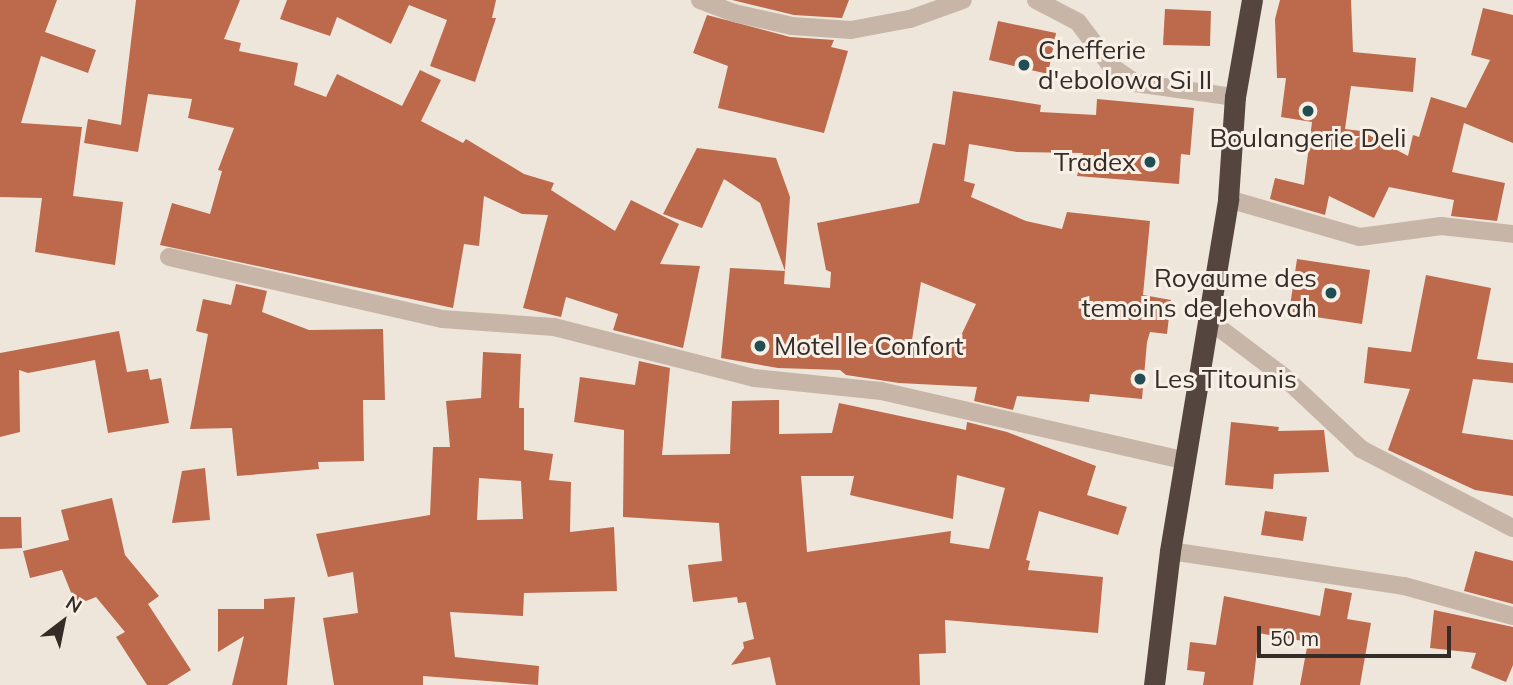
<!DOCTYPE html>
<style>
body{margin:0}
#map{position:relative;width:1513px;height:685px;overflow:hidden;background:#efe6db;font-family:Mulish,sans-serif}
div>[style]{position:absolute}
.building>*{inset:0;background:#bc694c}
.minor>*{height:18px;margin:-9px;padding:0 9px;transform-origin:9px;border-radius:9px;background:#c7b6a8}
.highway>*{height:21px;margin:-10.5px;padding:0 10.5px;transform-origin:10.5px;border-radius:10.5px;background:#54463f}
.dots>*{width:19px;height:19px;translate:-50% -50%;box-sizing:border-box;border:4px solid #f8f0e7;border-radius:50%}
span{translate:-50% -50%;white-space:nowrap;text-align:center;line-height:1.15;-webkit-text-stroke:6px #f8f0e7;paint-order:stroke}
.poi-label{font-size:26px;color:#342c27}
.left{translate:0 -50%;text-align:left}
.right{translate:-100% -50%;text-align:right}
.north{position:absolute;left:28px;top:587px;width:70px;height:70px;-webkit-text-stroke:5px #f8f0e7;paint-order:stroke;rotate:32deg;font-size:19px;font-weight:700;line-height:28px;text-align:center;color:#342c27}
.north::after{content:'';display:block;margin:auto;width:24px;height:32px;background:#342c27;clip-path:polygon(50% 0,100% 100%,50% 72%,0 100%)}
.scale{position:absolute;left:1257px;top:626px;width:194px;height:32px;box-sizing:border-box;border:4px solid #342c27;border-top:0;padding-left:9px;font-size:21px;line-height:24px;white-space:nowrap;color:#342c27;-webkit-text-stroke:5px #f8f0e7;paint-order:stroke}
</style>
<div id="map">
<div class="building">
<div style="clip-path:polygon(0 0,57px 0,45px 32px,96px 50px,88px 73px,41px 56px,21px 123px,82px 127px,73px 196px,123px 202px,115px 265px,35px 252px,42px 198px,0 197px)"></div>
<div style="clip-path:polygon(136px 0,240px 0,224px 39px,241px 43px,239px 51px,298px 63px,294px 85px,326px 97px,337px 74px,402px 106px,420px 70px,441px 80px,421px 121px,463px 143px,466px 139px,524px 174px,554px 183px,551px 190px,615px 231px,631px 200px,679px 224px,660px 264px,700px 266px,683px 348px,613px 330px,618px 314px,566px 297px,561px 317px,523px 308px,548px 215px,522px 214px,484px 196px,479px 246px,464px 244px,453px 308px,160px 245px,172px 203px,210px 214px,222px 171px,218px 170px,234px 128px,188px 118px,192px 99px,148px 94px,138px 152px,84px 143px,88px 119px,121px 125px)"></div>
<div style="clip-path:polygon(287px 0,496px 0,492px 18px,496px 18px,475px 82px,430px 66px,447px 20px,409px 5px,391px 44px,337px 17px,330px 36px,280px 19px)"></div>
<div style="clip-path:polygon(732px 0,849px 0,842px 18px,794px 15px)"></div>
<div style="clip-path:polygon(1280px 0,1351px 0,1353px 52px,1416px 58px,1413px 92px,1351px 86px,1345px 129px,1361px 131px,1408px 156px,1413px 135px,1419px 137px,1431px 97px,1466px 108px,1490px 60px,1471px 55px,1483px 8px,1513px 15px,1513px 143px,1464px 123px,1452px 172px,1505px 183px,1497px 221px,1451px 216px,1454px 200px,1389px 187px,1374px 218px,1329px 196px,1325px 215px,1270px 199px,1275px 178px,1304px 185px,1312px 122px,1281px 117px,1286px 78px,1277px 78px,1275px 19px)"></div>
<div style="clip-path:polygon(1165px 9px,1211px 11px,1210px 46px,1163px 45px)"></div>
<div style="clip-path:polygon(707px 15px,790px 37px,834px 40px,831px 47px,848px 51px,824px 133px,718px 108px,728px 66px,693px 53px)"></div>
<div style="clip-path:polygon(998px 21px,1056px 33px,1048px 74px,989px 60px)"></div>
<div style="clip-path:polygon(evenodd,953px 91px,1041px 105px,1040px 112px,1096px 115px,1097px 99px,1194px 108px,1190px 155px,1181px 154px,1179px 184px,1077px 176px,1083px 153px,1017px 152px,969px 144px,964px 181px,975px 184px,971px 197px,1026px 221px,1062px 229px,1067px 212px,1150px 221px,1143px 295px,1171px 300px,1167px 334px,1150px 332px,1147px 342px,1142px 399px,1090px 394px,1089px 402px,1017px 396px,1013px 410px,974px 401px,977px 387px,899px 383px,846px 375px,840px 370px,778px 368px,721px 358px,730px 268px,785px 271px,760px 203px,724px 179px,702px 228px,663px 214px,697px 148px,776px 158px,790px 197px,784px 284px,830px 288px,831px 272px,826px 270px,817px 223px,919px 203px,933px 143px,945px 145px,953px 91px,921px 282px,976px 304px,958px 342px,912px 340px,921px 282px)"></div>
<div style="clip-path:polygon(1297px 259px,1370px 270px,1362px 324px,1289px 313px)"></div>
<div style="clip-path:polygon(1426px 275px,1491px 288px,1477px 359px,1513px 363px,1513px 383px,1473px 379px,1462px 433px,1513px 440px,1513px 496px,1475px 490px,1388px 450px,1410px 389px,1364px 383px,1368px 347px,1411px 352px)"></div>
<div style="clip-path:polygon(236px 284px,267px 291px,262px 312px,309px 330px,383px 329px,385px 400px,363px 400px,364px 461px,318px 462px,319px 469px,237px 476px,232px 428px,190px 429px,208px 334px,196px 331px,203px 299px,231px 305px)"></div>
<div style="clip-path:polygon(119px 331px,127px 372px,148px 369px,150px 380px,161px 378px,169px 423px,108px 433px,95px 360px,28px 373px,19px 370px,20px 432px,0 437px,0 353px)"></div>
<div style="clip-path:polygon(evenodd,483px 352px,521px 354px,519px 408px,524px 408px,524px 450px,553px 454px,549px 480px,571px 482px,570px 532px,614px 527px,617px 591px,524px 593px,523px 616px,450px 612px,455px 657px,539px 666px,538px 685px,423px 676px,423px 685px,334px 685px,323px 618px,358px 613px,353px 572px,328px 577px,316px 534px,430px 515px,433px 447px,450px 447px,446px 401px,481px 398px,483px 352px,479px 478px,521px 481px,523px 519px,477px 520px,479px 478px)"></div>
<div style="clip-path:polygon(evenodd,639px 361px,670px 368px,662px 455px,730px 454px,732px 401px,779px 400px,779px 434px,832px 433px,839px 403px,966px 430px,967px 422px,1007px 432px,1096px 466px,1087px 495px,1127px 507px,1118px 535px,1039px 511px,1026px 560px,1030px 561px,1028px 570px,1103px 577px,1098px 633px,945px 620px,946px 653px,919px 654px,920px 685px,776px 685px,770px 657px,731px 665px,744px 648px,743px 642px,754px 639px,746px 602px,738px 603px,737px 597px,693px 602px,688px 565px,722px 561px,719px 523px,623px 517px,624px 430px,574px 422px,580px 377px,635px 385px,639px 361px,957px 475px,1005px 488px,989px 549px,950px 543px,951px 531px,807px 552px,801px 476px,854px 476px,850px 495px,953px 519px,957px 475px)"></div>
<div style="clip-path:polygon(1231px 422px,1279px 427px,1278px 431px,1324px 430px,1329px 472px,1274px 474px,1273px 489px,1225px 485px)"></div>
<div style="clip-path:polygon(205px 468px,210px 520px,172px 523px,182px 471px)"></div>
<div style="clip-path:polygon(112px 498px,125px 555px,159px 596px,148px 604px,191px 670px,167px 685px,147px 685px,116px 637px,125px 632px,96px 597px,76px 605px,62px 570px,30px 578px,23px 551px,69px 540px,61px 510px)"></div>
<div style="clip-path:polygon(1265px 511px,1307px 517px,1303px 541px,1261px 535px)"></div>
<div style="clip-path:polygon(0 517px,21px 517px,22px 548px,0 549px)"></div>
<div style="clip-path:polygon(1475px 551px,1513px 561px,1513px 604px,1464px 591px)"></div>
<div style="clip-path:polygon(1325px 588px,1352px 593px,1347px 619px,1371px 623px,1360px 685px,1300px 685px,1308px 642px,1259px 633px,1253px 685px,1203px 685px,1205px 672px,1187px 670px,1190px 642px,1216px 645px,1224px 596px,1320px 616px)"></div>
<div style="clip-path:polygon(295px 597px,287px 685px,232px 685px,244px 636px,218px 652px,218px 609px,264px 609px,264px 599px)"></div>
<div style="clip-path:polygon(1434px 610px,1513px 627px,1513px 665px,1506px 682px,1471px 668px,1476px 653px,1430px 648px)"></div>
</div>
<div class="minor">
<div style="left:700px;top:0;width:36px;rotate:21deg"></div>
<div style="left:734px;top:13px;width:59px;rotate:12.6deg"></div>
<div style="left:792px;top:26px;width:59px;rotate:3.9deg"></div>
<div style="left:851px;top:30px;width:60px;rotate:-10.6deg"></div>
<div style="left:910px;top:19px;width:56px;rotate:-19.7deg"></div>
<div style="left:1036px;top:0;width:47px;rotate:27.6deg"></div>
<div style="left:1078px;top:22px;width:55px;rotate:53.1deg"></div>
<div style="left:1111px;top:66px;width:29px;rotate:35deg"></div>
<div style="left:1135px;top:83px;width:101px;rotate:8deg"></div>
<div style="left:1228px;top:199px;width:137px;rotate:16.1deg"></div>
<div style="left:1360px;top:237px;width:82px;rotate:-7.7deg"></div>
<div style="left:1441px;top:226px;width:72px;rotate:6.3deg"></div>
<div style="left:169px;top:257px;width:280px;rotate:12.8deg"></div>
<div style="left:442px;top:319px;width:112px;rotate:4.1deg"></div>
<div style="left:554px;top:327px;width:206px;rotate:14.3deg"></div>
<div style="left:754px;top:378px;width:128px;rotate:5.8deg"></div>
<div style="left:881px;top:391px;width:314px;rotate:12.9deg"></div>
<div style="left:1210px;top:321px;width:91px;rotate:37deg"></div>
<div style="left:1283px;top:376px;width:107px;rotate:43.1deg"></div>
<div style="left:1361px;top:449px;width:171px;rotate:27.5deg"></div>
<div style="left:1170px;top:551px;width:237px;rotate:8.5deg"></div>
<div style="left:1404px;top:586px;width:113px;rotate:15.4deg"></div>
</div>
<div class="highway">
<div style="left:1154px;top:685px;width:135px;rotate:-83.2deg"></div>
<div style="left:1170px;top:551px;width:357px;rotate:-80.6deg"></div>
<div style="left:1228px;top:199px;width:102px;rotate:-86.1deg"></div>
<div style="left:1235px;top:97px;width:98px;rotate:-80.1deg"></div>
</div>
<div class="dots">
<div style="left:1024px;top:65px;background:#204e52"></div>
<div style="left:1308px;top:111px;background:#204e52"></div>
<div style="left:1150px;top:162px;background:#204e52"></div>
<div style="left:1331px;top:293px;background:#204e52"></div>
<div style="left:760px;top:346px;background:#204e52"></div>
<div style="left:1140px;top:379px;background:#204e52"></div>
</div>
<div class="poi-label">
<span class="left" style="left:1038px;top:65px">Chefferie<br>d'ebolowa Si II</span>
<span style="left:1308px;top:138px">Boulangerie Deli</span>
<span class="right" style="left:1136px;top:162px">Tradex</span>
<span class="right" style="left:1317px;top:293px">Royaume des<br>temoins de Jehovah</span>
<span class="left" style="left:774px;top:346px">Motel le Confort</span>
<span class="left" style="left:1154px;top:379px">Les Titounis</span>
</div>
<div class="north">N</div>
<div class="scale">50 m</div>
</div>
